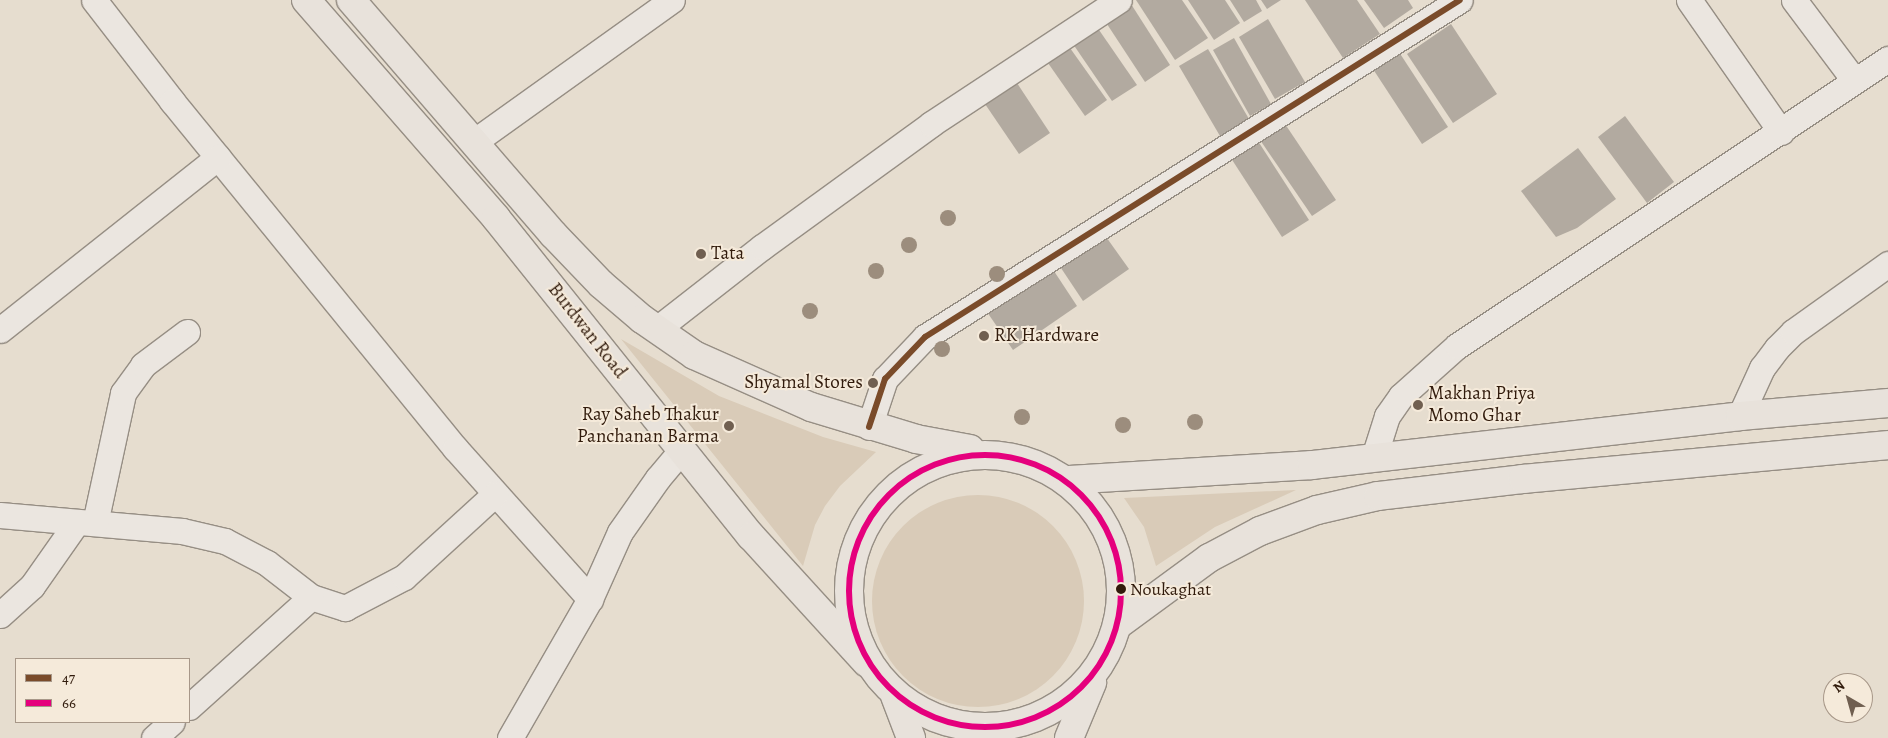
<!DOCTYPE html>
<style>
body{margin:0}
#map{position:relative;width:1888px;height:738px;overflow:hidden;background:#e6ddcf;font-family:Alegreya,serif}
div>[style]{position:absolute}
.green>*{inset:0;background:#d9cbb8}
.round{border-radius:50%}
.building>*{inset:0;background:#b2aaa0}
.roads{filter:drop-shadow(1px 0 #968e84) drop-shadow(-1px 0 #968e84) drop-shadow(0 1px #968e84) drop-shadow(0 -1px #968e84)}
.street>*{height:25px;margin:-12.5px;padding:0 12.5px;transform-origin:12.5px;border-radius:12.5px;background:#ebe6e0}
.primary>*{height:28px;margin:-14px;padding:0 14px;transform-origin:14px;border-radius:14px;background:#e8e2db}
.primary>.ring{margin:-14px;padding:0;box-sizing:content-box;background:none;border:28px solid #e8e2db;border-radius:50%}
.bus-1>*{height:6px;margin:-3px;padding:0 3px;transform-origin:3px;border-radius:3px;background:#7a4b2a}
.bus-2>*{height:6px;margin:-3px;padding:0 3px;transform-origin:3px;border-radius:3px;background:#e5007d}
.bus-2>.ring{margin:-3px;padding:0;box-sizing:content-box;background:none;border:6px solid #e5007d;border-radius:50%}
.trees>*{width:16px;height:16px;margin:-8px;border-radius:50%;background:#9c8d7d}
.dots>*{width:14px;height:14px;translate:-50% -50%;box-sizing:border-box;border:2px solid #f5eada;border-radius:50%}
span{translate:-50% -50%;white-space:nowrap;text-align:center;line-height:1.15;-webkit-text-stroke:4px #f5eada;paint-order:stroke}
.bus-label{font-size:18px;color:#311b0c}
.left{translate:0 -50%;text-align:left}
.poi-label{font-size:19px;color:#311b0c}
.right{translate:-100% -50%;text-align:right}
.street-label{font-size:19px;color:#311b0c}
.legend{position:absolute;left:15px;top:658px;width:175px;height:65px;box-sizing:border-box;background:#f5eada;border:1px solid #a79788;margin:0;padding:6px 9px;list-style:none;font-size:15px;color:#311b0c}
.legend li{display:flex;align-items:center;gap:10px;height:25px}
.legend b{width:25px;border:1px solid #a79788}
.north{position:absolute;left:1823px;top:673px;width:50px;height:50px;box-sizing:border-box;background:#f5eada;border:1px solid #a79788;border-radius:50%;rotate:322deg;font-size:14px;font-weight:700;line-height:20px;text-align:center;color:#311b0c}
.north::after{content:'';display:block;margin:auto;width:18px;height:22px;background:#705f50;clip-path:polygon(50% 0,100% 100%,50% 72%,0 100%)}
</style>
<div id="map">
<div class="green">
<div style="clip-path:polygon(621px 339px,719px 396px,823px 437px,876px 452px,840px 486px,825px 506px,815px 525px,803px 566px)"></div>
<div style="clip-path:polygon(1296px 490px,1215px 527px,1156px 566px,1144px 527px,1124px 498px)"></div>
<div class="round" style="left:872px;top:495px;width:212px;height:212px"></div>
</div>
<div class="building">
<div style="clip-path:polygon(1136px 0,1182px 0,1208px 38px,1175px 60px)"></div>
<div style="clip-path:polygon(1188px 0,1225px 0,1240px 23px,1214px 40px)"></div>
<div style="clip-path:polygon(1230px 0,1256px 0,1262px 11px,1244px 22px)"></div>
<div style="clip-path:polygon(1261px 0,1281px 0,1267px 9px)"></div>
<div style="clip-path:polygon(1305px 0,1357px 0,1380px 34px,1343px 58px)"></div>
<div style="clip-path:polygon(1364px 0,1408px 0,1413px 8px,1384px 28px)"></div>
<div style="clip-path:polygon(1131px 4px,1170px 65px,1145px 82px,1105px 21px)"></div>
<div style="clip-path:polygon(1268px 19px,1305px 82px,1275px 99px,1239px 37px)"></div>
<div style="clip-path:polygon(1451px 24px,1497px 94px,1453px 123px,1407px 54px)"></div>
<div style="clip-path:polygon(1097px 27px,1137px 85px,1112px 101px,1073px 44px)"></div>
<div style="clip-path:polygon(1234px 38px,1271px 104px,1250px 116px,1213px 50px)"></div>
<div style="clip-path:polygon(1070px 48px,1107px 100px,1085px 116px,1048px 63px)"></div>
<div style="clip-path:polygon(1208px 49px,1249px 119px,1220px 136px,1179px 66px)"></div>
<div style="clip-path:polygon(1397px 49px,1448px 127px,1422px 144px,1371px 66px)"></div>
<div style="clip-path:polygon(1015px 80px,1050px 133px,1019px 154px,983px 101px)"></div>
<div style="clip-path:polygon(1625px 116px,1674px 182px,1647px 203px,1598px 137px)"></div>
<div style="clip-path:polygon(1281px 118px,1336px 200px,1312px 216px,1256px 134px)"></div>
<div style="clip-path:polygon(1254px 135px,1309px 220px,1282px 237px,1227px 152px)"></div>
<div style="clip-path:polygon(1578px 148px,1616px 199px,1577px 228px,1556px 237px,1521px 191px)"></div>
<div style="clip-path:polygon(1104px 234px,1129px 269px,1083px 301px,1059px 265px)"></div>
<div style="clip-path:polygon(1050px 265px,1077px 306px,1013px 350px,985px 309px)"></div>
</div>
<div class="roads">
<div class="street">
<div style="left:94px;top:0;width:128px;rotate:52.3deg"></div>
<div style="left:172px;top:101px;width:448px;rotate:50.8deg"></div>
<div style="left:455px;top:448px;width:203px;rotate:48.2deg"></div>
<div style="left:1689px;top:0;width:161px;rotate:55.1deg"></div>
<div style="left:1794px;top:0;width:100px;rotate:53.1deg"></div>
<div style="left:475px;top:141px;width:242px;rotate:-35.6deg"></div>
<div style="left:657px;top:329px;width:133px;rotate:-38deg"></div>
<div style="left:762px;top:247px;width:209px;rotate:-36deg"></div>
<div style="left:931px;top:124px;width:225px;rotate:-33.4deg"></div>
<div style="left:0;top:330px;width:278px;rotate:-38.4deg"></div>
<div style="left:1740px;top:416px;width:53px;rotate:-65.4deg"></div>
<div style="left:1762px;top:368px;width:25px;rotate:-53deg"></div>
<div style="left:1777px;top:348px;width:23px;rotate:-45deg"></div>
<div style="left:1793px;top:332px;width:117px;rotate:-35.6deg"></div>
<div style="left:869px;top:427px;width:51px;rotate:-71.6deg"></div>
<div style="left:885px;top:379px;width:58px;rotate:-46.4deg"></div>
<div style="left:925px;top:337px;width:632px;rotate:-32.21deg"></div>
<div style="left:1374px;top:457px;width:43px;rotate:-72.4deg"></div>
<div style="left:1387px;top:416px;width:24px;rotate:-55deg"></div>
<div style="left:1401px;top:396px;width:75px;rotate:-41.8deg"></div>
<div style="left:1457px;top:346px;width:518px;rotate:-33.66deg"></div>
<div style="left:0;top:515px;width:183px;rotate:5deg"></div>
<div style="left:182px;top:531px;width:44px;rotate:13.1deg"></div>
<div style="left:225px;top:541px;width:47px;rotate:27.6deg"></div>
<div style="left:267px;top:563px;width:56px;rotate:37.7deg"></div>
<div style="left:311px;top:597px;width:36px;rotate:18deg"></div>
<div style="left:345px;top:608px;width:67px;rotate:-27.7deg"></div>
<div style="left:404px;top:577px;width:123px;rotate:-42.4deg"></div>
<div style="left:95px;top:523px;width:133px;rotate:-77.8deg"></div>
<div style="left:123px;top:393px;width:34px;rotate:-54deg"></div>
<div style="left:143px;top:365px;width:55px;rotate:-36.9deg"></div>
<div style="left:0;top:615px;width:43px;rotate:-42.2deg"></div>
<div style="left:32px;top:586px;width:78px;rotate:-54.9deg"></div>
<div style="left:189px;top:707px;width:164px;rotate:-42deg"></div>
<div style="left:154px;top:738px;width:24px;rotate:-42deg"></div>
<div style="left:510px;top:738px;width:160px;rotate:-60.1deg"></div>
<div style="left:590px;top:599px;width:73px;rotate:-65.9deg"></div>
<div style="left:620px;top:532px;width:66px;rotate:-54.9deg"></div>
<div style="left:658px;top:478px;width:35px;rotate:-50deg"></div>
</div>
<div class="primary">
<div style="left:306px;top:0;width:289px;rotate:48.9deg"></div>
<div style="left:496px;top:218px;width:408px;rotate:51.3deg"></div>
<div style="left:751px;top:536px;width:171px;rotate:47.6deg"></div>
<div style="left:351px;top:0;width:309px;rotate:49.2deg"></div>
<div style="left:553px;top:234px;width:69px;rotate:46.2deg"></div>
<div style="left:601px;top:284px;width:54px;rotate:40.5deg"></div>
<div style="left:642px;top:319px;width:63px;rotate:34.7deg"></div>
<div style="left:694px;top:355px;width:128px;rotate:24deg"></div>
<div style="left:811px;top:407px;width:110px;rotate:16.9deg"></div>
<div style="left:916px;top:439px;width:55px;rotate:10.5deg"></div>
<div class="ring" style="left:849px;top:455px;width:244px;height:244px"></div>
<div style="left:1067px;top:480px;width:245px;rotate:-3.5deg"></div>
<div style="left:1312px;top:465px;width:431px;rotate:-6.5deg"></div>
<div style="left:1740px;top:416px;width:149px;rotate:-5deg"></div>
<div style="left:1119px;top:624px;width:112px;rotate:-36.3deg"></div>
<div style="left:1209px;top:558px;width:58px;rotate:-27.9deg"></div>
<div style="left:1260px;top:531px;width:61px;rotate:-20.2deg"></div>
<div style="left:1317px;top:510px;width:63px;rotate:-12.9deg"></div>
<div style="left:1378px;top:496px;width:146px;rotate:-6.7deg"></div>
<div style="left:1523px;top:479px;width:367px;rotate:-5.3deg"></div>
<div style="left:895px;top:696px;width:45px;rotate:69.1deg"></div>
<div style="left:1069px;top:738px;width:60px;rotate:-67.3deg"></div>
</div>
</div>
<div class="bus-1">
<div style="left:869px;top:427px;width:51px;rotate:-71.6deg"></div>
<div style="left:885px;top:379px;width:58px;rotate:-46.4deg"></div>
<div style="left:925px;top:337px;width:632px;rotate:-32.21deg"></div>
</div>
<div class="bus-2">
<div class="ring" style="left:849px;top:455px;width:266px;height:266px"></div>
</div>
<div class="trees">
<div style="left:948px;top:218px"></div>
<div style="left:909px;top:245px"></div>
<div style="left:876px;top:271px"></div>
<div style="left:997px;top:274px"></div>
<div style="left:810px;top:311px"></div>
<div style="left:942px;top:349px"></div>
<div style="left:1022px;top:417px"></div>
<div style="left:1195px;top:422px"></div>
<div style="left:1123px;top:425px"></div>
</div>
<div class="dots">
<div style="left:701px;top:254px;background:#705f50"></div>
<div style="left:984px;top:336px;background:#705f50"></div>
<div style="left:873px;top:383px;background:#705f50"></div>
<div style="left:1418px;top:405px;background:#705f50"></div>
<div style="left:729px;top:426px;background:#705f50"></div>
<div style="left:1121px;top:589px;background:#311b0c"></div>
</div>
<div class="bus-label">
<span class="left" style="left:1130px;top:589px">Noukaghat</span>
</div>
<div class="poi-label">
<span class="left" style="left:711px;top:254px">Tata</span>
<span class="left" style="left:994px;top:336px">RK Hardware</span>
<span class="right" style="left:863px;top:383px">Shyamal Stores</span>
<span class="left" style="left:1428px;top:405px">Makhan Priya<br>Momo Ghar</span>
<span class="right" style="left:719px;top:426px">Ray Saheb Thakur<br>Panchanan Barma</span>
</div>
<div class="street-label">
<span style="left:587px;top:331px;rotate:52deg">Burdwan Road</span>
</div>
<ul class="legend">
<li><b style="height:6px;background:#7a4b2a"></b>47</li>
<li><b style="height:6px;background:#e5007d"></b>66</li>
</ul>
<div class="north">N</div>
</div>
